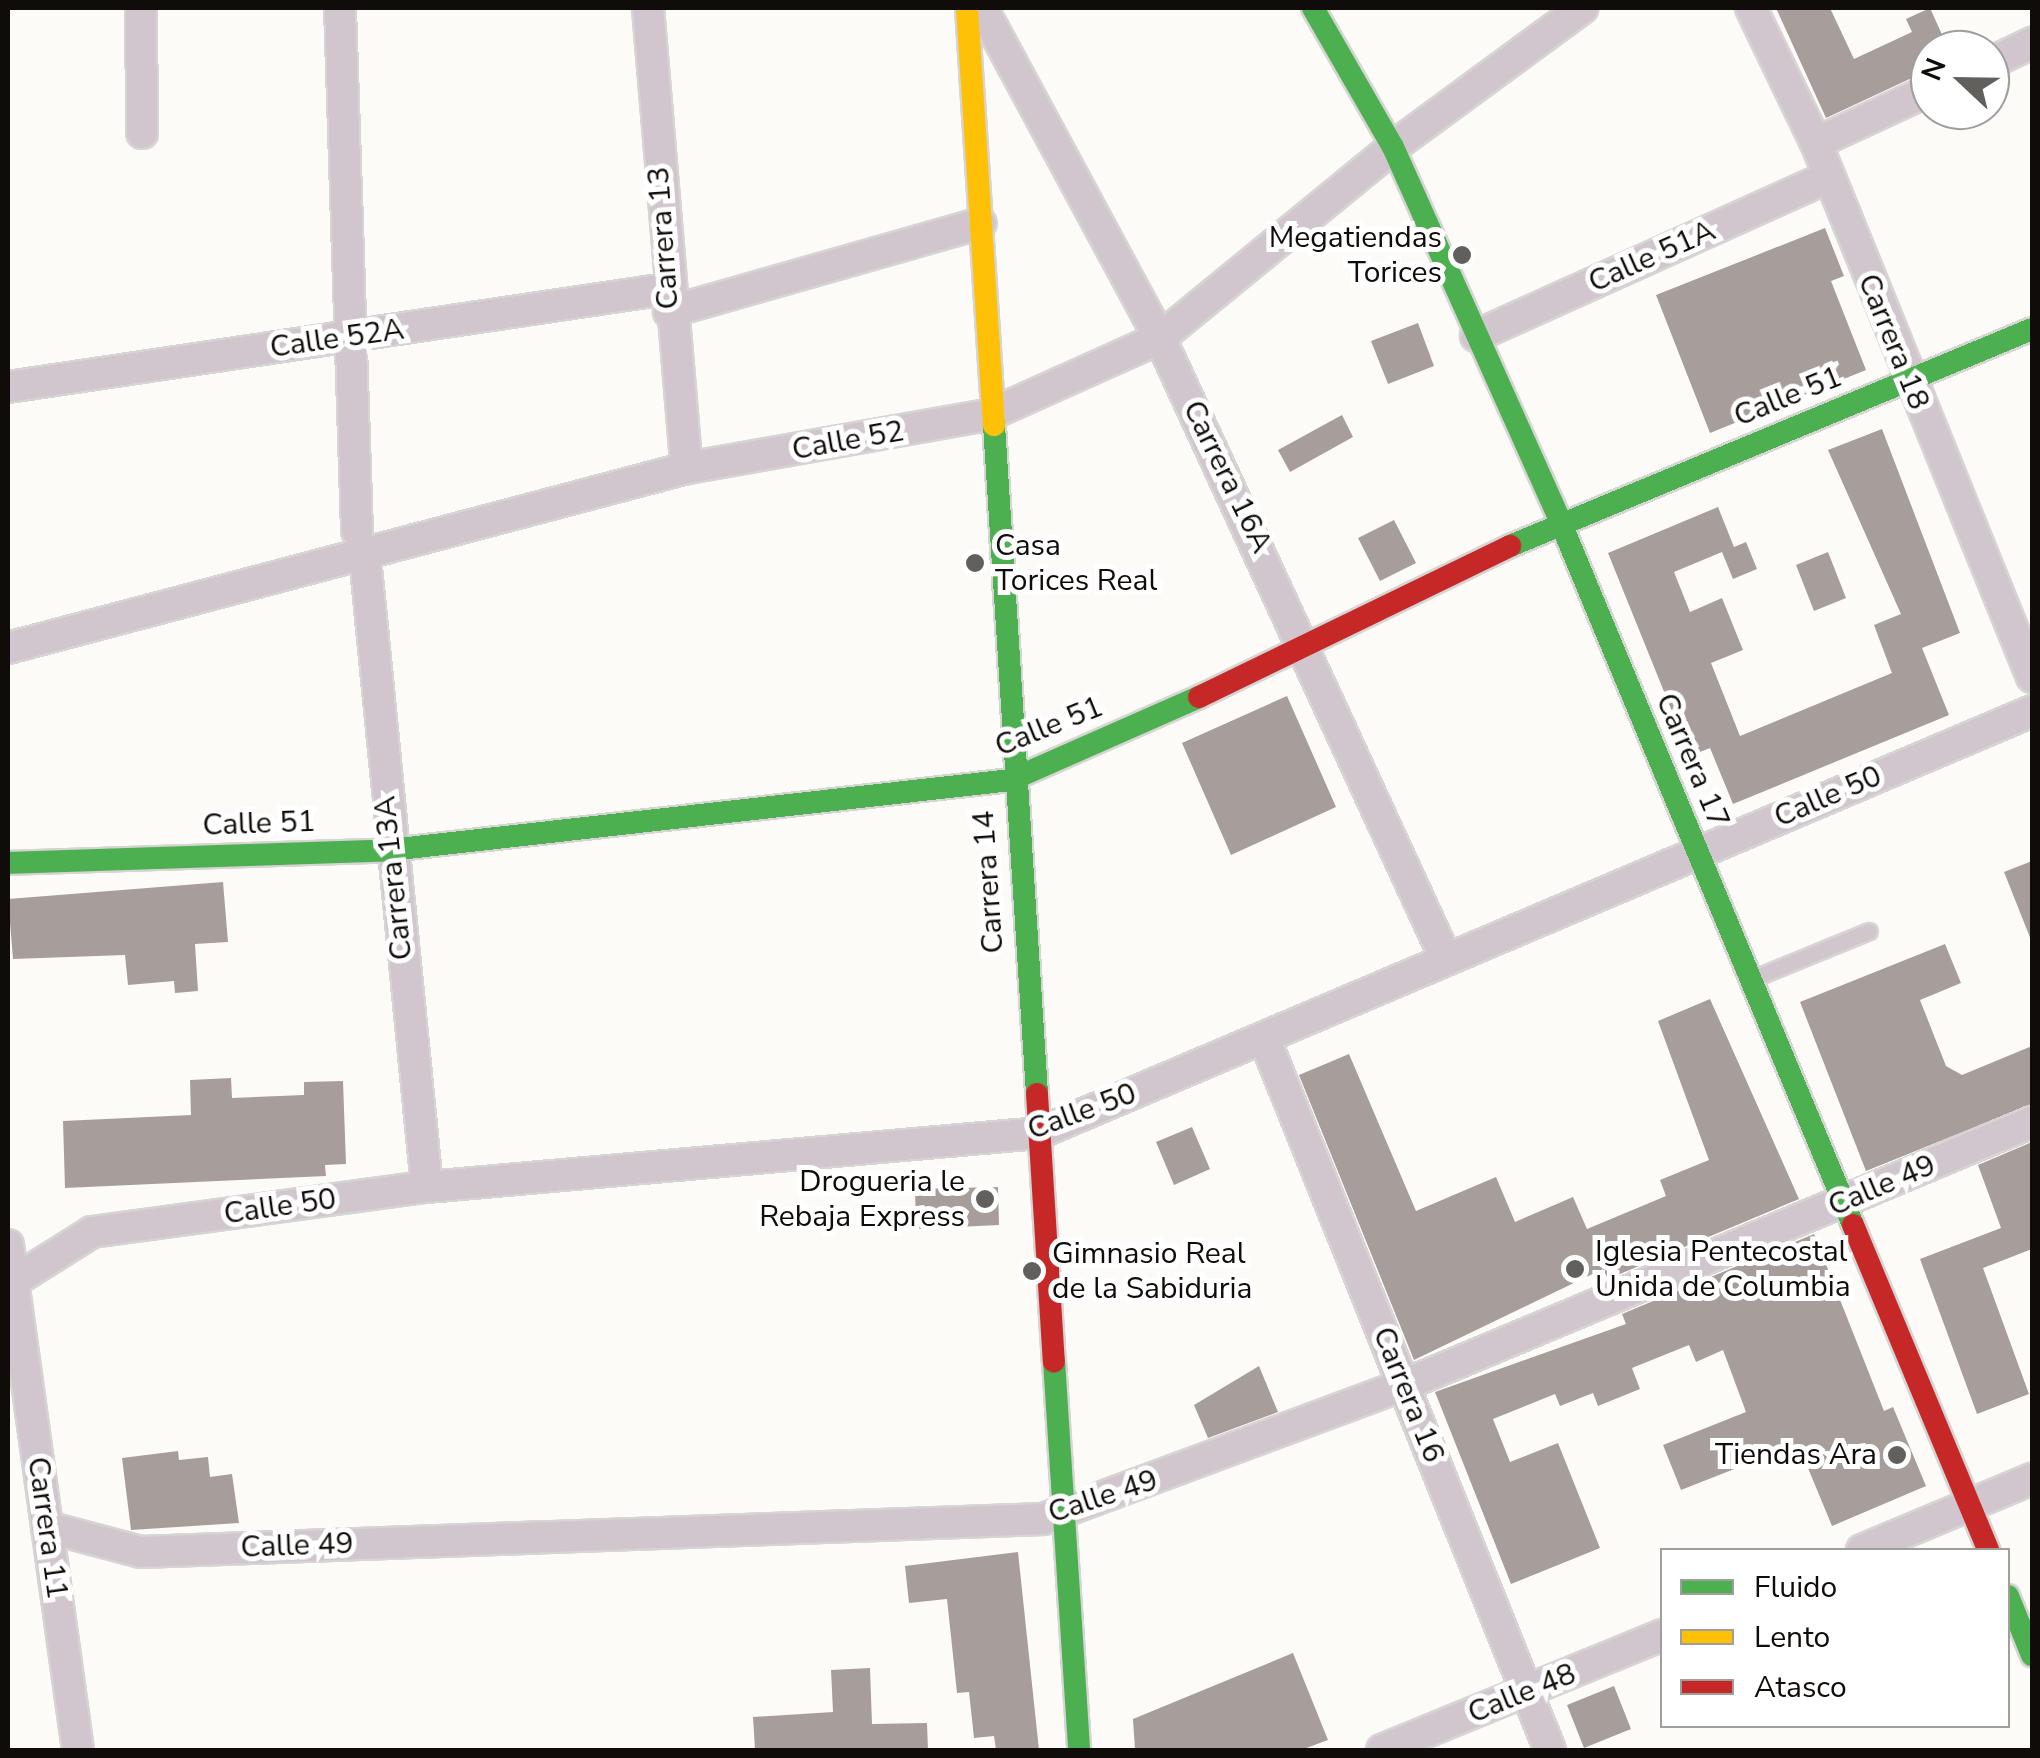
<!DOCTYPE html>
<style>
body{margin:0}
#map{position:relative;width:2040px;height:1758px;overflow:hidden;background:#fdfbf8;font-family:"Nunito Sans",sans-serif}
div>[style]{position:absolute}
.building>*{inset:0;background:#a79e9c}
.roads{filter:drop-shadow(2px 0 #d6d5d3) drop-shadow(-2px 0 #d6d5d3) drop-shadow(0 2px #d6d5d3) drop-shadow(0 -2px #d6d5d3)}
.lane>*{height:15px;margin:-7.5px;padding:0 7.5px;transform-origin:7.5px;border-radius:7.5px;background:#d2c6ce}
.street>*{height:30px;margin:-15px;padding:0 15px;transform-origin:15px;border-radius:15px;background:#d2c6ce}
.fast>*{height:22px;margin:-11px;padding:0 11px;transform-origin:11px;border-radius:11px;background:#4caf50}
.slow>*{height:22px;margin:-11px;padding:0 11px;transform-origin:11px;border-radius:11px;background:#ffc107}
.jam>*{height:22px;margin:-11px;padding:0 11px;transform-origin:11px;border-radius:11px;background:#c62828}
.dots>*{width:28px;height:28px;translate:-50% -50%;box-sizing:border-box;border:5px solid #fff;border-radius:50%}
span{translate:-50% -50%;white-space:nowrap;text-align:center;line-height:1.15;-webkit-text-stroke:10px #fff;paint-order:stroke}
.street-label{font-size:30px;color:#0f0c09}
.poi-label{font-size:30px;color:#0f0c09}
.right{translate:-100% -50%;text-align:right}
.left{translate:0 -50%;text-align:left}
.frame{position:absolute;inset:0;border:10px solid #0f0c09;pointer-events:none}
.legend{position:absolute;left:1660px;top:1548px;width:350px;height:180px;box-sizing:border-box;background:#fff;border:2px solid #9f9e9d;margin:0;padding:12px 18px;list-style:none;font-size:30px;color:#0f0c09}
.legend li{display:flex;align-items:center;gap:20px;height:50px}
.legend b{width:50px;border:2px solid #9f9e9d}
.north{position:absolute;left:1910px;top:30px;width:100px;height:100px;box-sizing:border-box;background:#fff;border:2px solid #9f9e9d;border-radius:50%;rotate:292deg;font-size:28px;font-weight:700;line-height:40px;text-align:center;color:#0f0c09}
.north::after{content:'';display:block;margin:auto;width:35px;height:45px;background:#62605d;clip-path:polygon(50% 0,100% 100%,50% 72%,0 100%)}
</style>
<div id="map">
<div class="building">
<div style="clip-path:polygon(1776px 8px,1830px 8px,1854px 59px,1912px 32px,1906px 19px,1930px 8px,1949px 50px,1920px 50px,1929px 70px,1826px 118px)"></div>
<div style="clip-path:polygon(1825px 228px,1844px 276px,1831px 281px,1866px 370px,1710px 433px,1656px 295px)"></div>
<div style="clip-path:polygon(1418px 323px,1434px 366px,1388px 384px,1371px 341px)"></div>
<div style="clip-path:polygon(1342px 415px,1353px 437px,1290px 472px,1278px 450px)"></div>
<div style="clip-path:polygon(1882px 429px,1960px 633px,1922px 648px,1949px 715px,1733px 804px,1710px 748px,1690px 756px,1608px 553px,1718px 507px,1734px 547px,1746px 542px,1757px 569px,1733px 579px,1722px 552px,1674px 572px,1690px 612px,1722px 598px,1743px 650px,1711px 663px,1740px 736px,1892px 673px,1874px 625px,1901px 614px,1828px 450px)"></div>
<div style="clip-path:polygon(1394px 520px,1416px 563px,1380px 581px,1358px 538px)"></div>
<div style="clip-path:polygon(1828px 552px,1846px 598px,1814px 611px,1796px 565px)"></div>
<div style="clip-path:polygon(1287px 696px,1336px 807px,1231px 855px,1182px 743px)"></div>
<div style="clip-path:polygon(2032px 861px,2032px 939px,2031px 940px,2004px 872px)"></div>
<div style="clip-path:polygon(223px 882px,228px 942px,195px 944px,198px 991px,175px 993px,174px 981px,128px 985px,125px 955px,13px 959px,8px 899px)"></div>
<div style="clip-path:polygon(1945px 944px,1961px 983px,1920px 1000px,1946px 1066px,1962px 1075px,2032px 1046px,2032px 1104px,1866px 1171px,1800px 1002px)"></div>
<div style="clip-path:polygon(1710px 999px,1799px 1199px,1608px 1279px,1603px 1269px,1414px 1360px,1299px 1075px,1349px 1054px,1416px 1211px,1496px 1177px,1515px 1222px,1573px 1197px,1587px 1229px,1666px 1196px,1660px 1180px,1709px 1160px,1658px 1021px)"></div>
<div style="clip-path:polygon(231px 1078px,232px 1098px,304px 1095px,304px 1082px,343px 1081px,346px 1164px,325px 1165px,326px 1176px,65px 1188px,63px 1121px,191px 1115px,190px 1080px)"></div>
<div style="clip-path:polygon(1192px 1127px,1210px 1169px,1174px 1185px,1156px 1142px)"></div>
<div style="clip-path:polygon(2032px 1142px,2032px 1249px,1983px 1268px,2029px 1394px,1977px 1414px,1920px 1259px,2001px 1228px,1978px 1165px)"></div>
<div style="clip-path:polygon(998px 1187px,999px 1225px,916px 1229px,915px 1189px)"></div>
<div style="clip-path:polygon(1814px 1234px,1884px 1411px,1893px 1407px,1926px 1486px,1832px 1526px,1798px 1444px,1681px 1490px,1663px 1445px,1746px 1412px,1723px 1350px,1696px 1362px,1689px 1345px,1632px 1368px,1640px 1389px,1598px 1406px,1593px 1393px,1560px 1406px,1555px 1394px,1493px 1419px,1510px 1462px,1558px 1443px,1600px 1548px,1511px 1584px,1435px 1392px,1626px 1324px,1622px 1314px)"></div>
<div style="clip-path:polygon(1259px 1366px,1278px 1412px,1208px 1438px,1194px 1405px)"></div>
<div style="clip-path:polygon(178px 1451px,179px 1460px,208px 1457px,210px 1477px,232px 1474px,239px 1523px,131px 1530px,122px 1458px)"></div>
<div style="clip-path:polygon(1018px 1552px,1039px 1750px,996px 1750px,994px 1736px,974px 1738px,969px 1692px,957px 1693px,947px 1599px,909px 1603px,905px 1566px)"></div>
<div style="clip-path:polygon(1293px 1653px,1328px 1740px,1301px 1750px,1135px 1750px,1133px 1719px)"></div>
<div style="clip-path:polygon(870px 1668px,872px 1724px,927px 1723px,928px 1750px,755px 1750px,753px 1717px,833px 1712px,831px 1670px)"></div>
<div style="clip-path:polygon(1614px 1686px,1631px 1729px,1584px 1748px,1567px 1705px)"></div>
</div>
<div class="roads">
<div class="lane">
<div style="left:1754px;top:978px;width:124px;rotate:-22.2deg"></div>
</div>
<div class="street">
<div style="left:141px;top:8px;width:125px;rotate:89.5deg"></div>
<div style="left:340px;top:8px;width:523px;rotate:88.14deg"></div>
<div style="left:648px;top:8px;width:462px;rotate:85.2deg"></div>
<div style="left:982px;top:8px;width:375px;rotate:61.7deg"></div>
<div style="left:1160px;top:338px;width:684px;rotate:65.27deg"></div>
<div style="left:1751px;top:8px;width:150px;rotate:64.3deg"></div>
<div style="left:1816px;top:143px;width:576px;rotate:67.98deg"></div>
<div style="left:1990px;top:63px;width:47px;rotate:-25.5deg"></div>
<div style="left:1816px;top:143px;width:126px;rotate:-24.9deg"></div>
<div style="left:669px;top:312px;width:324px;rotate:-15.9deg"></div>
<div style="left:1476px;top:336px;width:386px;rotate:-24.3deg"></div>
<div style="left:8px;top:387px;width:665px;rotate:-8.47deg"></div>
<div style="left:366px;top:567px;width:623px;rotate:84.38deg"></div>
<div style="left:8px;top:648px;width:702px;rotate:-14.85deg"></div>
<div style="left:687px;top:468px;width:307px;rotate:-10deg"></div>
<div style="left:989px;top:415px;width:188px;rotate:-24.2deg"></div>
<div style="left:1160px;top:338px;width:301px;rotate:-39.3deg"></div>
<div style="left:1393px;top:147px;width:235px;rotate:-36.3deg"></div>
<div style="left:1265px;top:1040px;width:765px;rotate:68.13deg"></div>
<div style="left:8px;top:1245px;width:510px;rotate:82.11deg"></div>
<div style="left:14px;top:1281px;width:92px;rotate:-32.1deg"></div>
<div style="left:92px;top:1232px;width:338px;rotate:-7.7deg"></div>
<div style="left:427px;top:1187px;width:614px;rotate:-5.04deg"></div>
<div style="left:1039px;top:1133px;width:1079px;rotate:-23.02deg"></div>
<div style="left:47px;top:1527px;width:97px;rotate:14.9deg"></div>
<div style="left:141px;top:1552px;width:903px;rotate:-2.1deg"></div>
<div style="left:1043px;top:1519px;width:385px;rotate:-20.4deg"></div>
<div style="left:1404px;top:1385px;width:681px;rotate:-22.72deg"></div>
<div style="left:1862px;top:1550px;width:184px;rotate:-22.7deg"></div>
<div style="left:1382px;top:1750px;width:303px;rotate:-22.3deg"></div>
</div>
<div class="fast">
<div style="left:1313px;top:8px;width:160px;rotate:60.1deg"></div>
<div style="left:1393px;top:147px;width:410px;rotate:65.9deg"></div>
<div style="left:1560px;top:521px;width:763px;rotate:67.4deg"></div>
<div style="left:994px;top:425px;width:670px;rotate:86.32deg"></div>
<div style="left:1510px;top:546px;width:565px;rotate:-22.57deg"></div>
<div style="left:8px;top:863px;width:382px;rotate:-1.9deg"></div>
<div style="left:390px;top:850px;width:625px;rotate:-6.43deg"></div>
<div style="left:1011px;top:780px;width:206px;rotate:-23.8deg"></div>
<div style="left:1054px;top:1361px;width:390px;rotate:86.3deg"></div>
<div style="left:2008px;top:1596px;width:64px;rotate:67.9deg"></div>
</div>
<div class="slow">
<div style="left:967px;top:8px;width:418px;rotate:86.3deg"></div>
</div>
<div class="jam">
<div style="left:1199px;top:697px;width:346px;rotate:-25.9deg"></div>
<div style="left:1037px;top:1094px;width:268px;rotate:86.4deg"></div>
<div style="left:1853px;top:1225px;width:352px;rotate:67.4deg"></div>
</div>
</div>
<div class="dots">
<div style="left:1462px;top:255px;background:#62605d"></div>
<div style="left:975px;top:563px;background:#62605d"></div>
<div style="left:985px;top:1199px;background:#62605d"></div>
<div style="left:1575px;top:1269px;background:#62605d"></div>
<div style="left:1032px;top:1271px;background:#62605d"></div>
<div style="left:1897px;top:1455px;background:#62605d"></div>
</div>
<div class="street-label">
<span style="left:664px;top:238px;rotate:-94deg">Carrera 13</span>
<span style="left:1652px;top:257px;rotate:-24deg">Calle 51A</span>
<span style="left:337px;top:339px;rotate:-8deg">Calle 52A</span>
<span style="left:1893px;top:342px;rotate:68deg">Carrera 18</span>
<span style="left:1788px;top:397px;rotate:-22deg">Calle 51</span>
<span style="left:848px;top:441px;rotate:-10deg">Calle 52</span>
<span style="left:1227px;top:477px;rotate:64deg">Carrera 16A</span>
<span style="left:1049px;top:727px;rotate:-22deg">Calle 51</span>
<span style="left:1692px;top:761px;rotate:67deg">Carrera 17</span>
<span style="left:1828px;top:797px;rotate:-23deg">Calle 50</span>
<span style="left:259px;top:824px;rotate:-2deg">Calle 51</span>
<span style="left:394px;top:878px;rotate:-96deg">Carrera 13A</span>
<span style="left:989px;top:882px;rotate:-94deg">Carrera 14</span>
<span style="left:1082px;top:1112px;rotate:-20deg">Calle 50</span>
<span style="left:1882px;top:1186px;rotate:-23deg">Calle 49</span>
<span style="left:280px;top:1207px;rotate:-8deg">Calle 50</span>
<span style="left:1408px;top:1395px;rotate:68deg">Carrera 16</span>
<span style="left:1103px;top:1497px;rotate:-18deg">Calle 49</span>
<span style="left:47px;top:1528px;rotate:82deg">Carrera 11</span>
<span style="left:297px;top:1546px;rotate:-2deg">Calle 49</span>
<span style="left:1522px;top:1694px;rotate:-22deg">Calle 48</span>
</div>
<div class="poi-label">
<span class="right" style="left:1442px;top:255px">Megatiendas<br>Torices</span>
<span class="left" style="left:995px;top:563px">Casa<br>Torices Real</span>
<span class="right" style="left:965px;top:1199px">Drogueria le<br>Rebaja Express</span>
<span class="left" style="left:1595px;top:1269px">Iglesia Pentecostal<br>Unida de Columbia</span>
<span class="left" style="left:1052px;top:1271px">Gimnasio Real<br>de la Sabiduria</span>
<span class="right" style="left:1877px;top:1455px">Tiendas Ara</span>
</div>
<div class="frame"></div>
<ul class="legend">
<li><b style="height:12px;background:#4caf50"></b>Fluido</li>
<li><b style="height:12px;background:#ffc107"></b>Lento</li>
<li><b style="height:12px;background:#c62828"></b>Atasco</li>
</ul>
<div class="north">N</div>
</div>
